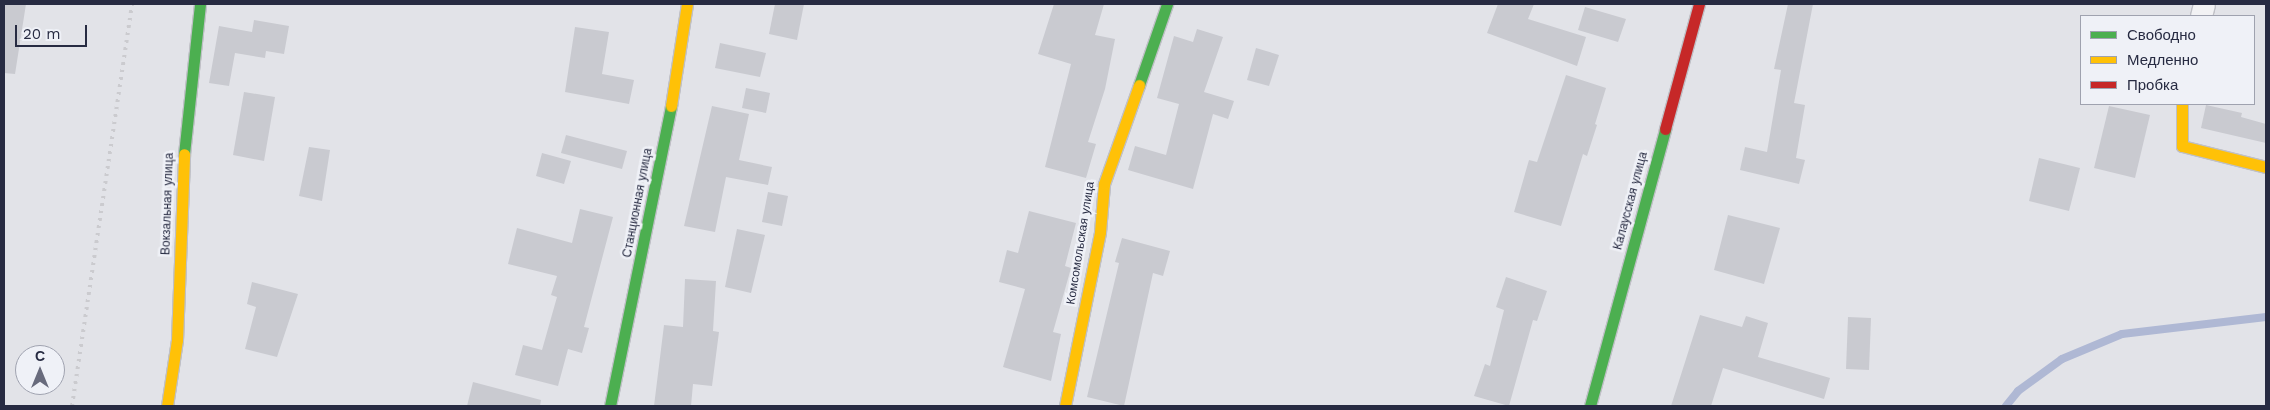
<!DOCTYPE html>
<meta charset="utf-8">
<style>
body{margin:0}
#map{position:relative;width:2270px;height:410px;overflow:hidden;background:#e2e3e8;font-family:"Work Sans",sans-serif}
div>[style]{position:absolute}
.stream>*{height:8px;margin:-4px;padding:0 4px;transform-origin:4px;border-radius:4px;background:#afb8d4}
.building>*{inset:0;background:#c9cad0}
.roads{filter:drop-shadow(1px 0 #bfc0c6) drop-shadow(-1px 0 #bfc0c6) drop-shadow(0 1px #bfc0c6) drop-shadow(0 -1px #bfc0c6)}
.street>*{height:21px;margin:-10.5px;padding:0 10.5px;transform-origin:10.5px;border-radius:10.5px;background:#f2f2f4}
.fast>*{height:11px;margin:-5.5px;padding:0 5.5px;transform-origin:5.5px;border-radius:5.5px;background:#4caf50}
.slow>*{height:11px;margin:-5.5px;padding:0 5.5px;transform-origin:5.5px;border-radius:5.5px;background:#ffc107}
.jam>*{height:11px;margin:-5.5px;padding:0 5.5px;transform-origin:5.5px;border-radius:5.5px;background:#c62828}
.rail>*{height:4px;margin-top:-2px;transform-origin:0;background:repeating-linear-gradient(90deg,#cbcbcf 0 2.5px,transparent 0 7.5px)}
span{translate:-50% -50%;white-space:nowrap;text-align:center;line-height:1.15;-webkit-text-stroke:5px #eff1f7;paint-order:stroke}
.street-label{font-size:12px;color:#272b42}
.frame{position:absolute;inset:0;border:5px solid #272b42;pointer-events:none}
.legend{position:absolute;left:2080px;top:15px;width:175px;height:90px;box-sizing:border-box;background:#eff1f7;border:1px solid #9fa2af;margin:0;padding:6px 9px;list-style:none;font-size:15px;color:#272b42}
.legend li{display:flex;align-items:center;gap:10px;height:25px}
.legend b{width:25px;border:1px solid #9fa2af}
.north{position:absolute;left:15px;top:345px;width:50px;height:50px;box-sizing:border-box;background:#eff1f7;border:1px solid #9fa2af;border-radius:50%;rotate:0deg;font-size:14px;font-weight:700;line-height:20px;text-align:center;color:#272b42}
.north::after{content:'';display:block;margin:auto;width:18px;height:22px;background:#686b7c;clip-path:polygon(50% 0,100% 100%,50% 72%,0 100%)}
.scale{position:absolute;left:15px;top:25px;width:72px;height:22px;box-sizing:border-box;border:2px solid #272b42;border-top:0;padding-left:6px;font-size:15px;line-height:18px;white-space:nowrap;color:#272b42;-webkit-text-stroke:4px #eff1f7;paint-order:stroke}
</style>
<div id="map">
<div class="stream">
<div style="left:2006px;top:406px;width:19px;rotate:-51deg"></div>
<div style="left:2018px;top:391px;width:54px;rotate:-36deg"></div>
<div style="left:2062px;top:359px;width:65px;rotate:-22.6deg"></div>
<div style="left:2122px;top:334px;width:145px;rotate:-6.7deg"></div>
</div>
<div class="building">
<div style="clip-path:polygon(4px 4px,26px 4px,15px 74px,4px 73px)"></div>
<div style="clip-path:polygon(775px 4px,804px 4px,797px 40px,769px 34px)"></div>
<div style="clip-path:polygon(1054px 4px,1104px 4px,1095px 35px,1115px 39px,1105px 89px,1088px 142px,1096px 144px,1086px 178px,1045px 167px,1071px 64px,1038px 54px)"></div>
<div style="clip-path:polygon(1498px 4px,1534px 4px,1528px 19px,1586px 37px,1577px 66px,1487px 33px)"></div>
<div style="clip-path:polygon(1788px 4px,1813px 4px,1794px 103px,1805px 105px,1796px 158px,1805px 160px,1799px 184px,1740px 170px,1745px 147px,1767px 152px,1781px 70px,1774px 69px)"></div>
<div style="clip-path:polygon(1585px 7px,1626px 19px,1618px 42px,1578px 30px)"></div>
<div style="clip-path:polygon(254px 20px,289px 26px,284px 54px,266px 51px,265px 58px,235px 53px,229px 86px,209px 83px,219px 26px,252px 32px)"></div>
<div style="clip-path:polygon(575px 27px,609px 32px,602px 74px,634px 80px,629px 104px,565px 92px)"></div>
<div style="clip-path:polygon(1197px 29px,1223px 37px,1204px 92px,1234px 101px,1228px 119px,1213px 114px,1193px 189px,1128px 170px,1135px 146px,1166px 155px,1179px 104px,1157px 98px,1174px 36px,1193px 42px)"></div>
<div style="clip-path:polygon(720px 43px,766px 53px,760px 77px,715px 68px)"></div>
<div style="clip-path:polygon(1256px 48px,1279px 55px,1269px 86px,1247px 80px)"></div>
<div style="clip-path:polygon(1566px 75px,1606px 88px,1595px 124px,1597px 125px,1587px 156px,1583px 154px,1561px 226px,1514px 212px,1529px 160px,1537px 162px)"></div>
<div style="clip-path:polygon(746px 88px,770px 93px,766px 113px,742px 108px)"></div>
<div style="clip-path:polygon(244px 92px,275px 97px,264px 161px,233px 155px)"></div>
<div style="clip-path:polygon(2206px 105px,2242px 113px,2241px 117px,2266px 124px,2266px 143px,2201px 128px)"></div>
<div style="clip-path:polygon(712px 106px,749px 114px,739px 160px,772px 167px,768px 185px,726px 177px,715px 232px,684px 226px)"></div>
<div style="clip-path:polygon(2109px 106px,2150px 115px,2135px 178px,2094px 168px)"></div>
<div style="clip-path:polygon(566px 135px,627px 151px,622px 169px,561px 153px)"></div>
<div style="clip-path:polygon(309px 147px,330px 150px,322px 201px,299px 196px)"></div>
<div style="clip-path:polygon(542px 153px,571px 161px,564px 184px,536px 176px)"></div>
<div style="clip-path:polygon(2039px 158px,2080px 168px,2069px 211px,2029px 201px)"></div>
<div style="clip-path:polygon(768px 192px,788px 196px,782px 226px,762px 222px)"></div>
<div style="clip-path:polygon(580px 209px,613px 217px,584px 327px,589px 328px,582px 353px,568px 349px,558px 386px,515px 375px,523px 345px,542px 350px,557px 297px,551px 295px,557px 276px,508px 264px,517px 228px,572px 243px)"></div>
<div style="clip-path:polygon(1029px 211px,1076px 223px,1065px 266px,1071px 268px,1053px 332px,1061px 334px,1051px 381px,1003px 367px,1025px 289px,999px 282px,1007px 250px,1018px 253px)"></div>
<div style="clip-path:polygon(1728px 215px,1780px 228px,1764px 284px,1714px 270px)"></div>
<div style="clip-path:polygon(737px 229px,765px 235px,751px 293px,725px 287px)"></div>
<div style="clip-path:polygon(1122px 238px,1170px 251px,1163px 276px,1153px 273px,1124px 406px,1087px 397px,1119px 263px,1115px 262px)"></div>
<div style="clip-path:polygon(1506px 277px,1547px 291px,1537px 321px,1533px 320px,1509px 406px,1474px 396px,1485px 364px,1490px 366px,1504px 310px,1496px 307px)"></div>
<div style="clip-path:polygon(685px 279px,716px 281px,713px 331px,719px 332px,712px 386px,693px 384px,691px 406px,654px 406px,664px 325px,683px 327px)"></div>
<div style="clip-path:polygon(252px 282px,298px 294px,277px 357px,245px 349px,256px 307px,247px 304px)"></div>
<div style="clip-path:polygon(1700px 315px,1742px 327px,1746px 316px,1768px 323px,1758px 357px,1830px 378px,1824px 399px,1723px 368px,1711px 406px,1671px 406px)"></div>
<div style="clip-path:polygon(1848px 317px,1871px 318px,1869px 370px,1846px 369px)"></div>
<div style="clip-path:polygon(473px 382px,541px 400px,540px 406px,467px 406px)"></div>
</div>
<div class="roads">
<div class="street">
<div style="left:2201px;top:16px;width:12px;rotate:-76deg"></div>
</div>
<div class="fast">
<div style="left:1139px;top:85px;width:86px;rotate:-70.9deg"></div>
<div style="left:184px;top:154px;width:151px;rotate:-83.9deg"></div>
<div style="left:610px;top:406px;width:306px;rotate:-78.5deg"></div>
<div style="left:1590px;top:406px;width:287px;rotate:-74.8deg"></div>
</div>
<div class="slow">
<div style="left:2182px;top:104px;width:42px;rotate:90deg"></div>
<div style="left:2182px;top:146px;width:87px;rotate:14deg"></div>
<div style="left:671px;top:106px;width:103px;rotate:-81.1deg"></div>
<div style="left:167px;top:406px;width:67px;rotate:-81.4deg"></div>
<div style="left:177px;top:340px;width:186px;rotate:-87.8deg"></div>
<div style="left:1065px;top:406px;width:177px;rotate:-78.6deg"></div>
<div style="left:1100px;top:232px;width:48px;rotate:-85.2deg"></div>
<div style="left:1104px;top:184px;width:105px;rotate:-70.5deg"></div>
</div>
<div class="jam">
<div style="left:1665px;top:129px;width:130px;rotate:-74.8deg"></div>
</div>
</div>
<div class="rail">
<div style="left:72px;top:406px;width:406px;rotate:-81.5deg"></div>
</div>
<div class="street-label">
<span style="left:1631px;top:201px;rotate:-75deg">Калаусская улица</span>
<span style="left:638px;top:203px;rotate:-79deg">Станционная улица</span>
<span style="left:168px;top:204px;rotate:-88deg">Вокзальная улица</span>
<span style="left:1081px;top:243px;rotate:-81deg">Комсомольская улица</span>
</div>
<div class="frame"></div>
<ul class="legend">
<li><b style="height:6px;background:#4caf50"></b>Свободно</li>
<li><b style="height:6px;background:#ffc107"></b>Медленно</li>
<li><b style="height:6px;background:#c62828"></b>Пробка</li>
</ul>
<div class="north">С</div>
<div class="scale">20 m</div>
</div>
